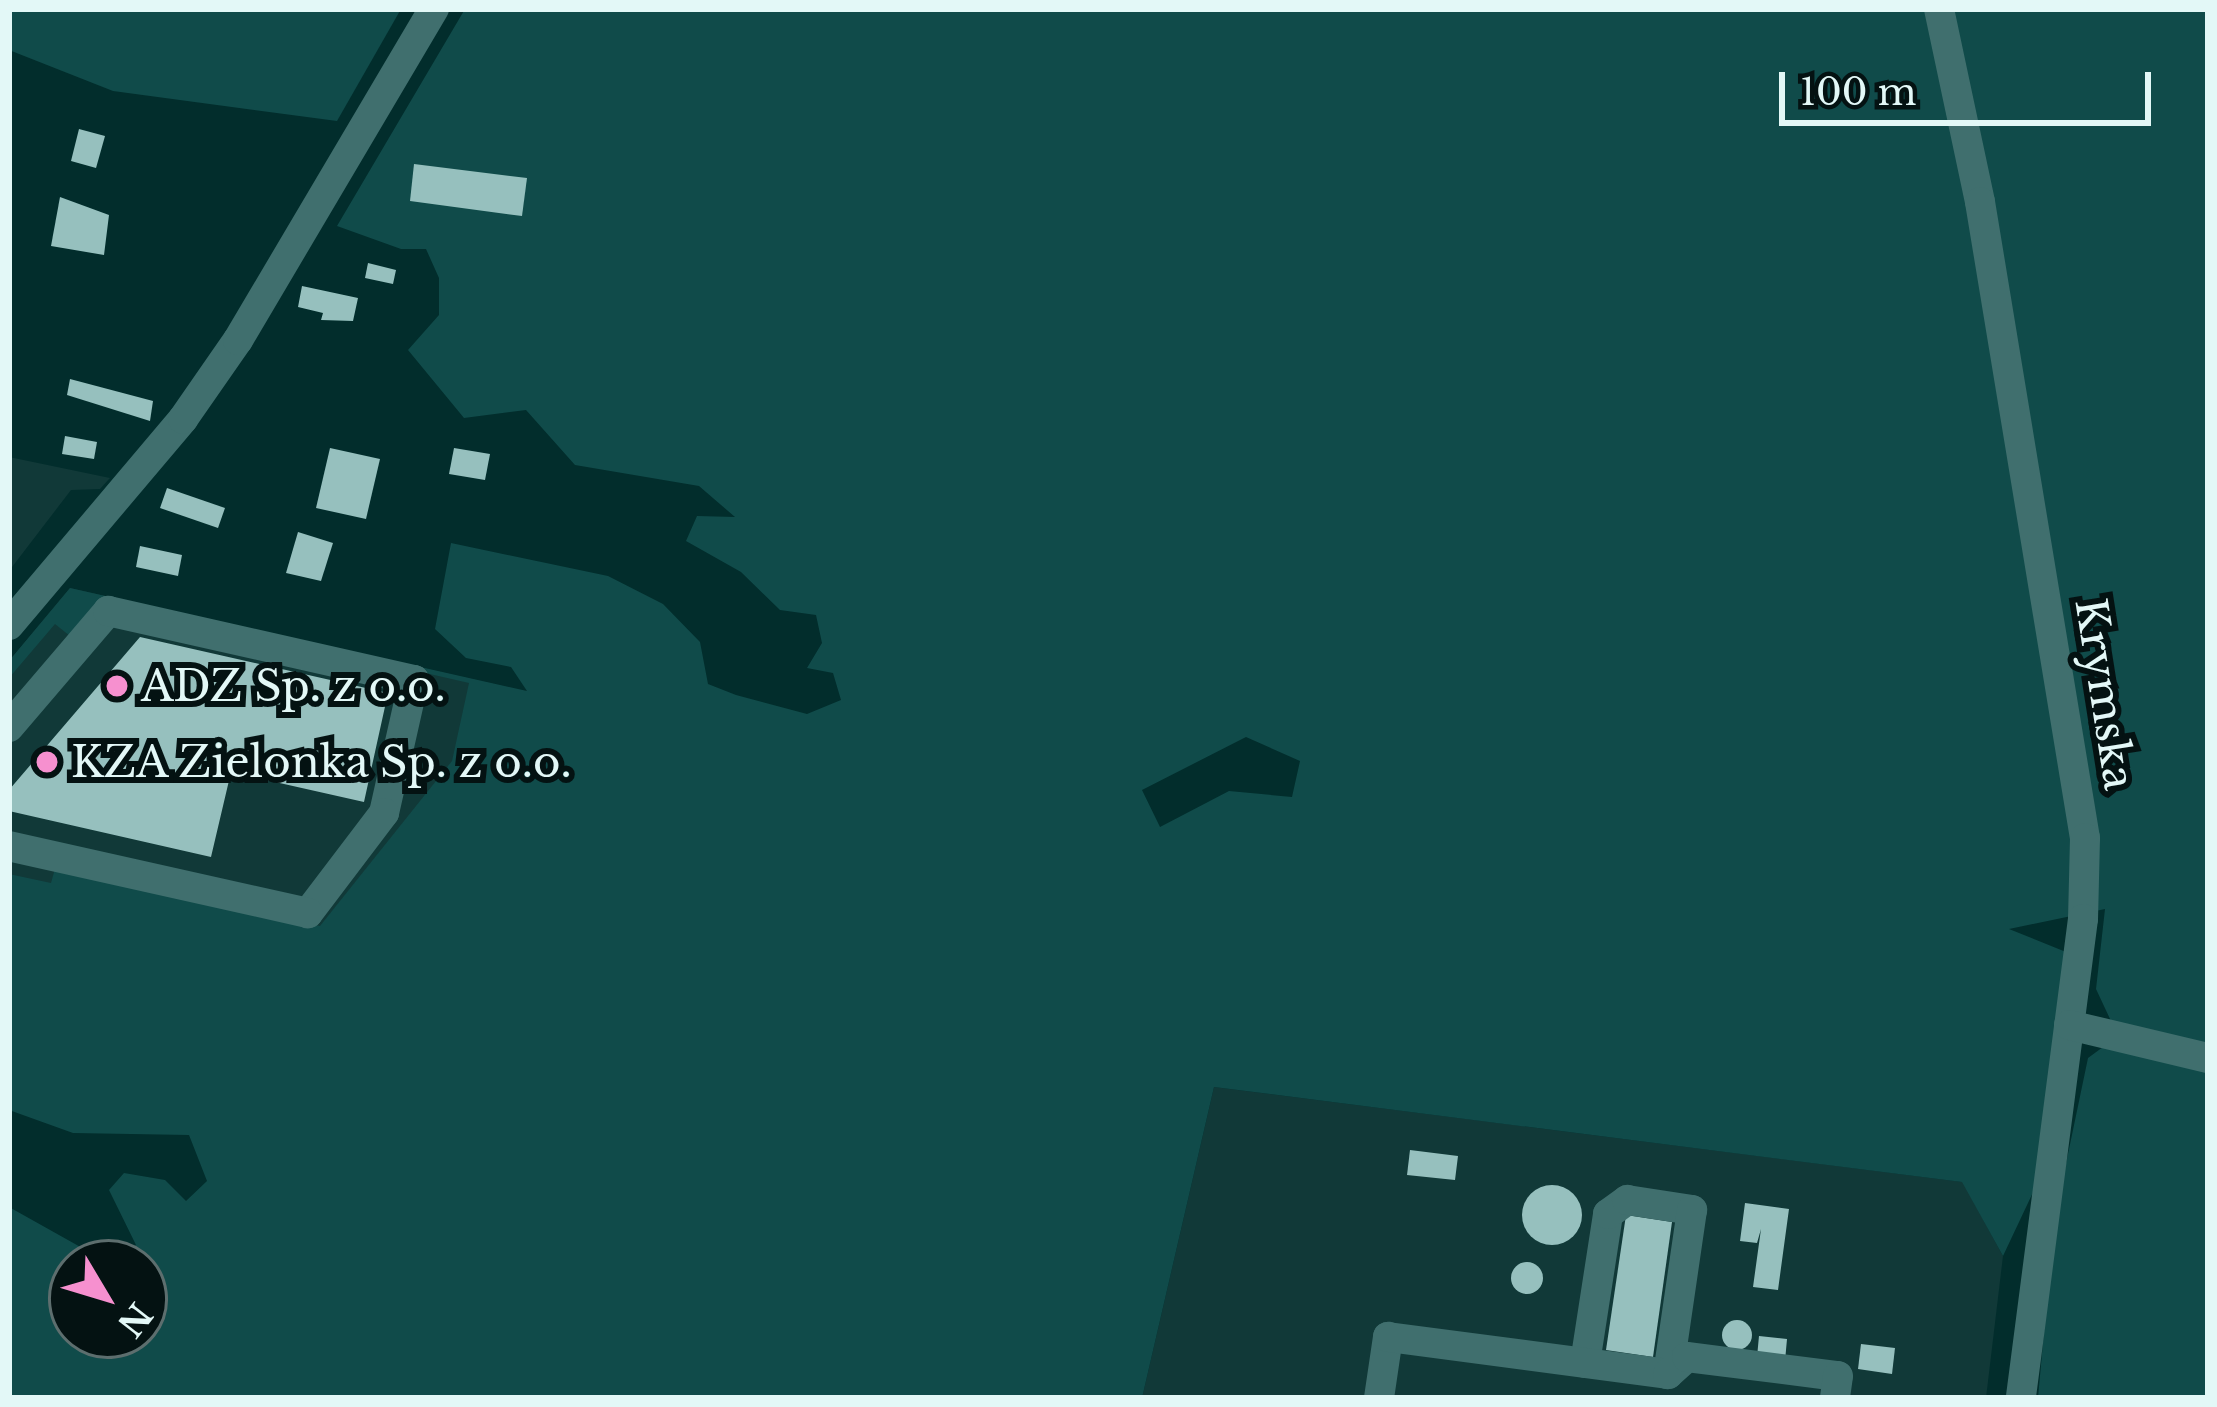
<!DOCTYPE html>
<style>
body{margin:0}
#map{position:relative;width:2217px;height:1407px;overflow:hidden;background:#022d2c;font-family:"Libre Baskerville",serif}
div>[style]{position:absolute}
.built>*{inset:0;background:#113938}
.green>*{inset:0;background:#104b4a}
.building>*{inset:0;background:#96c0be}
.round{border-radius:50%}
.minor>*{height:30px;margin:-15px;padding:0 15px;transform-origin:15px;border-radius:15px;background:#406f6e}
.dots>*{width:33px;height:33px;translate:-50% -50%;box-sizing:border-box;border:6px solid #041212;border-radius:50%}
span{translate:-50% -50%;white-space:nowrap;text-align:center;line-height:1.15;-webkit-text-stroke:12px #041212;paint-order:stroke}
.poi-label{font-size:42px;color:#e3f8f7}
.left{translate:0 -50%;text-align:left}
.street-label{font-size:42px;color:#e3f8f7}
.frame{position:absolute;inset:0;border:12px solid #e3f8f7;pointer-events:none}
.north{position:absolute;left:48px;top:1239px;width:120px;height:120px;box-sizing:border-box;background:#041212;border:3px solid #5d6e6e;border-radius:50%;rotate:128deg;font-size:33px;font-weight:700;line-height:48px;text-align:center;color:#e3f8f7}
.north::after{content:'';display:block;margin:auto;width:42px;height:54px;background:#f690cf;clip-path:polygon(50% 0,100% 100%,50% 72%,0 100%)}
.scale{position:absolute;left:1779px;top:72px;width:372px;height:54px;box-sizing:border-box;border:6px solid #e3f8f7;border-top:0;padding-left:15px;font-size:36px;line-height:42px;white-space:nowrap;color:#e3f8f7;-webkit-text-stroke:9px #041212;paint-order:stroke}
</style>
<div id="map">
<div class="built">
<div style="clip-path:polygon(9px 457px,110px 478px,100px 489px,71px 490px,9px 571px)"></div>
<div style="clip-path:polygon(70px 588px,529px 692px,332px 945px,9px 909px,9px 661px)"></div>
<div style="clip-path:polygon(1214px 1087px,1963px 1182px,2003px 1256px,1986px 1398px,1142px 1398px)"></div>
</div>
<div class="green">
<div style="clip-path:polygon(9px 9px,401px 9px,337px 121px,113px 91px,9px 50px)"></div>
<div style="clip-path:polygon(evenodd,465px 9px,2208px 9px,2208px 1398px,2038px 1398px,2054px 1221px,2088px 1058px,2118px 1036px,2096px 989px,2105px 909px,2009px 929px,2066px 952px,2036px 1186px,2003px 1256px,1962px 1182px,1214px 1087px,1142px 1398px,9px 1398px,9px 1207px,109px 1263px,72px 1263px,72px 1335px,144px 1335px,144px 1263px,110px 1263px,136px 1245px,109px 1190px,124px 1173px,165px 1180px,186px 1201px,207px 1181px,189px 1135px,73px 1133px,9px 1110px,9px 874px,51px 883px,56px 865px,320px 926px,452px 761px,469px 683px,102px 599px,70px 636px,55px 624px,9px 678px,9px 661px,70px 588px,527px 691px,511px 667px,466px 658px,435px 629px,451px 543px,608px 576px,663px 604px,700px 642px,708px 684px,736px 695px,807px 714px,841px 700px,833px 673px,807px 668px,822px 643px,816px 615px,780px 610px,741px 572px,686px 541px,697px 516px,735px 517px,699px 486px,575px 465px,526px 410px,464px 418px,408px 350px,439px 315px,439px 278px,426px 249px,401px 249px,337px 226px,465px 9px,1246px 737px,1300px 761px,1292px 797px,1229px 791px,1160px 827px,1142px 790px,1246px 737px)"></div>
</div>
<div class="building">
<div style="clip-path:polygon(79px 129px,105px 136px,96px 168px,71px 161px)"></div>
<div style="clip-path:polygon(414px 164px,527px 178px,522px 216px,410px 201px)"></div>
<div style="clip-path:polygon(60px 197px,109px 215px,104px 255px,51px 246px)"></div>
<div style="clip-path:polygon(368px 263px,396px 270px,393px 284px,365px 278px)"></div>
<div style="clip-path:polygon(302px 286px,358px 298px,353px 321px,321px 320px,323px 313px,298px 307px)"></div>
<div style="clip-path:polygon(70px 379px,153px 401px,150px 421px,67px 395px)"></div>
<div style="clip-path:polygon(65px 436px,97px 442px,94px 459px,62px 454px)"></div>
<div style="clip-path:polygon(330px 448px,380px 459px,366px 519px,316px 508px)"></div>
<div style="clip-path:polygon(454px 448px,490px 454px,485px 480px,449px 474px)"></div>
<div style="clip-path:polygon(167px 488px,225px 508px,218px 528px,160px 508px)"></div>
<div style="clip-path:polygon(298px 532px,333px 543px,321px 581px,286px 573px)"></div>
<div style="clip-path:polygon(140px 546px,182px 555px,178px 576px,136px 567px)"></div>
<div style="clip-path:polygon(140px 637px,388px 693px,364px 802px,231px 772px,211px 857px,9px 811px,9px 790px)"></div>
<div style="clip-path:polygon(1410px 1150px,1458px 1156px,1455px 1180px,1407px 1175px)"></div>
<div class="round" style="left:1522px;top:1185px;width:60px;height:60px"></div>
<div style="clip-path:polygon(1745px 1203px,1789px 1209px,1778px 1290px,1753px 1287px,1761px 1229px,1757px 1243px,1740px 1241px)"></div>
<div style="clip-path:polygon(1626px 1215px,1672px 1222px,1653px 1357px,1606px 1350px)"></div>
<div class="round" style="left:1511px;top:1262px;width:32px;height:32px"></div>
<div class="round" style="left:1722px;top:1320px;width:30px;height:30px"></div>
<div style="clip-path:polygon(1759px 1336px,1787px 1339px,1785px 1361px,1757px 1357px)"></div>
<div style="clip-path:polygon(1861px 1344px,1895px 1348px,1892px 1374px,1858px 1369px)"></div>
</div>
<div class="minor">
<div style="left:1939px;top:9px;width:197px;rotate:78deg"></div>
<div style="left:1980px;top:202px;width:645px;rotate:80.63deg"></div>
<div style="left:2085px;top:838px;width:81px;rotate:91.4deg"></div>
<div style="left:2083px;top:919px;width:483px;rotate:97.4deg"></div>
<div style="left:9px;top:625px;width:270px;rotate:-49.8deg"></div>
<div style="left:183px;top:419px;width:96px;rotate:-55.2deg"></div>
<div style="left:238px;top:340px;width:385px;rotate:-59.4deg"></div>
<div style="left:9px;top:727px;width:153px;rotate:-49.5deg"></div>
<div style="left:108px;top:611px;width:314px;rotate:12.7deg"></div>
<div style="left:414px;top:680px;width:136px;rotate:102.7deg"></div>
<div style="left:384px;top:813px;width:126px;rotate:127.2deg"></div>
<div style="left:308px;top:913px;width:306px;rotate:-167.4deg"></div>
<div style="left:2069px;top:1025px;width:143px;rotate:13.4deg"></div>
<div style="left:1585px;top:1363px;width:151px;rotate:-81.2deg"></div>
<div style="left:1608px;top:1214px;width:24px;rotate:-36deg"></div>
<div style="left:1627px;top:1200px;width:66px;rotate:8.7deg"></div>
<div style="left:1692px;top:1210px;width:166px;rotate:98.3deg"></div>
<div style="left:1379px;top:1398px;width:62px;rotate:-81.6deg"></div>
<div style="left:1388px;top:1337px;width:282px;rotate:7.5deg"></div>
<div style="left:1668px;top:1374px;width:25px;rotate:-42deg"></div>
<div style="left:1687px;top:1357px;width:152px;rotate:7.2deg"></div>
<div style="left:1838px;top:1376px;width:22px;rotate:98deg"></div>
</div>
<div class="dots">
<div style="left:117px;top:686px;background:#f690cf"></div>
<div style="left:47px;top:762px;background:#f690cf"></div>
</div>
<div class="poi-label">
<span class="left" style="left:141px;top:686px">ADZ Sp. z o.o.</span>
<span class="left" style="left:71px;top:762px">KZA Zielonka Sp. z o.o.</span>
</div>
<div class="street-label">
<span style="left:2105px;top:694px;rotate:81deg">Krymska</span>
</div>
<div class="frame"></div>
<div class="north">N</div>
<div class="scale">100 m</div>
</div>
